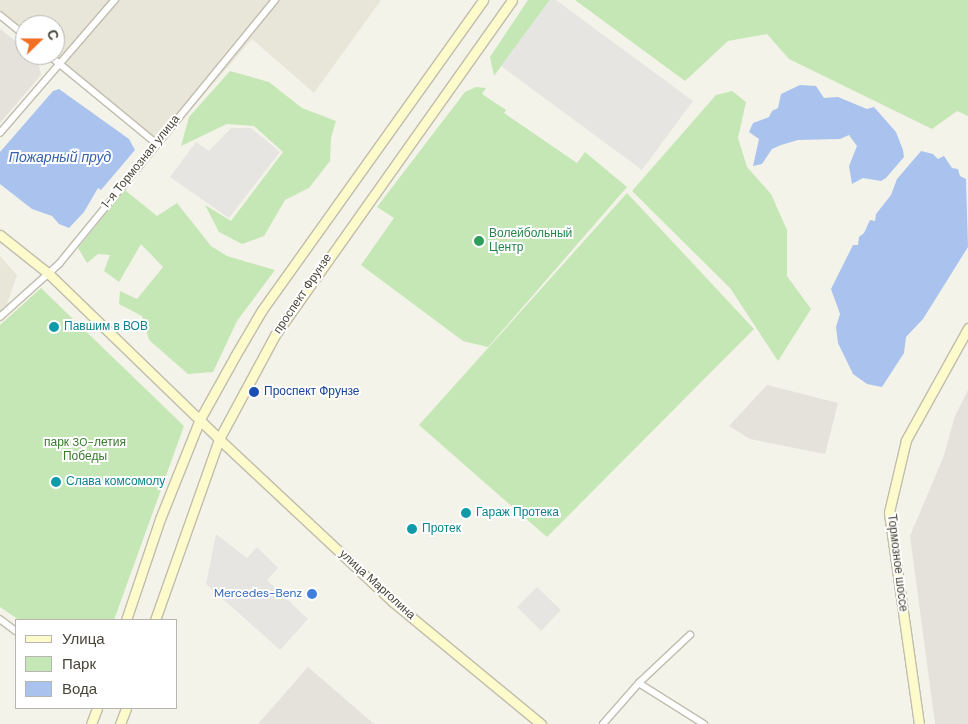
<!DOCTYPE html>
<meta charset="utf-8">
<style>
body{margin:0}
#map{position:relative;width:968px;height:724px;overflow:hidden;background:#f4f3ea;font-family:"DM Sans",sans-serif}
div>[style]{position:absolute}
.residential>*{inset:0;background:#e8e6d8}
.industrial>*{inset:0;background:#e4e2db}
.green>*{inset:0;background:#c5e7b5}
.parking>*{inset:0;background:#e6e5e1}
.water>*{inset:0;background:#a9c3ee}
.roads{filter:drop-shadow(1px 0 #c0bdad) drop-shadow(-1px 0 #c0bdad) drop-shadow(0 1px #c0bdad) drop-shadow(0 -1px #c0bdad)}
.street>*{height:5.5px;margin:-2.75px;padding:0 2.75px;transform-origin:2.75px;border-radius:2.75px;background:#fff}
.secondary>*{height:9px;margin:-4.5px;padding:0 4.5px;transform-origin:4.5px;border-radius:4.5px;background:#fdfbcc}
.dots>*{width:14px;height:14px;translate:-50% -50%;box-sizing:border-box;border:2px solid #fff;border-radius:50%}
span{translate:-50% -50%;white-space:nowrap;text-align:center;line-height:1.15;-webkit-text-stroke:4px #fff;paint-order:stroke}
.street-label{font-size:12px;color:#484538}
.leisure-label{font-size:12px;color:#27864d}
.left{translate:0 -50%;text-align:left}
.culture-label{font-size:12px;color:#0d838f}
.transit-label{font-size:12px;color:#164399}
.park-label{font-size:12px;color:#39782d}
.shop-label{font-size:12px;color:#366cbe}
.right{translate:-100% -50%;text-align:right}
.water-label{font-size:14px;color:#3562b1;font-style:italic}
.legend{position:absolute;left:15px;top:619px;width:162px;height:90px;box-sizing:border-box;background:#fff;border:1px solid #b6b5af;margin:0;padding:6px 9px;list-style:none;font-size:15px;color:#484538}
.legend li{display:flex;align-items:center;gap:10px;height:25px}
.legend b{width:25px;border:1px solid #b6b5af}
.north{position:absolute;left:15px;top:15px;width:50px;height:50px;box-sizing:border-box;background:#fff;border:1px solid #b6b5af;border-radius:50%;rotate:68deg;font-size:14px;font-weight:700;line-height:20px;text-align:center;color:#484538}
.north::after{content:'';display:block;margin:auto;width:18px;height:22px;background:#f16f24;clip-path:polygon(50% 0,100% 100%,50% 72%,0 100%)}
</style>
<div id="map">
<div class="residential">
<div style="clip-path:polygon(0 0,381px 0,314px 93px,252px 39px,162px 143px,55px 55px,55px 25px,25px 25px,25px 30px,0 10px)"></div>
<div style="clip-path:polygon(0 256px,17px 275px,6px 307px,0 313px)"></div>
</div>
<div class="industrial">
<div style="clip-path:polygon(0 29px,25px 48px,25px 55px,37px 58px,41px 75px,0 123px)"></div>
<div style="clip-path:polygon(767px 385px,838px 403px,825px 454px,750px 439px,729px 426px)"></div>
<div style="clip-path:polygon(968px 390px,968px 724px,935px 724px,910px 536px,943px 458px,955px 416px)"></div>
<div style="clip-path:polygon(308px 667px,374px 724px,258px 724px)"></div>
</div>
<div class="green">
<div style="clip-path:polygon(528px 0,550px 0,494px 76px,490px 57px)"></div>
<div style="clip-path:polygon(575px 0,968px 0,968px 116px,957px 111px,932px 129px,789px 59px,767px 34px,728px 41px,685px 81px)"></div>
<div style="clip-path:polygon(230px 71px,269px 82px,302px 108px,336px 121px,331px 138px,330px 161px,309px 188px,285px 200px,264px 236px,242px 244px,219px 232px,205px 205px,231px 221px,283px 152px,254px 126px,227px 124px,181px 146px,189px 117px)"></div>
<div style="clip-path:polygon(476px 87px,486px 88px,482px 94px,506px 110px,504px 113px,577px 163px,585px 152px,627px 187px,488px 347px,463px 341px,361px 265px,394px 218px,377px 207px,465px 92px)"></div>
<div style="clip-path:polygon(732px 91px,746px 102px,738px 138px,747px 167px,771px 194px,787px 230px,787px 276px,811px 309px,778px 361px,730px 288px,632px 191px,716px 95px)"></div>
<div style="clip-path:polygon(125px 190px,157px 216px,177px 203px,211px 246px,227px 256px,275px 270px,237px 321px,213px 372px,188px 374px,149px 340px,142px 316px,119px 304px,120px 291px,137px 299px,163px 267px,141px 244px,119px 282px,104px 271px,110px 255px,98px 254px,87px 263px,78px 248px)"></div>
<div style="clip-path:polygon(627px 193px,754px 329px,547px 537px,419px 425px)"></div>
<div style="clip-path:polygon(41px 288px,184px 426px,114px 620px,19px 620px,0 607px,0 325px)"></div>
</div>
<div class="parking">
<div style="clip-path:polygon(550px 0,556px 0,693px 101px,642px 170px,501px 66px)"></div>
<div style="clip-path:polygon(231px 128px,251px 128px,280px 152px,229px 218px,170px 177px,196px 142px,209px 151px)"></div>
<div style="clip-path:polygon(216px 534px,247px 558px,257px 547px,278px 568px,267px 580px,308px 619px,280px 650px,206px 584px)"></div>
<div style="clip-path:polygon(537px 587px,561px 610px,541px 631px,517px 607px)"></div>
</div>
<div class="water">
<div style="clip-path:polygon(800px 85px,816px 86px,824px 98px,838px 97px,867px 109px,874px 107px,896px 132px,903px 150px,904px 157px,886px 178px,881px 181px,863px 178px,852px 184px,849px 166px,857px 146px,849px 135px,840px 139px,798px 140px,781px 145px,772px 149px,762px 164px,753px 166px,759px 139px,749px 132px,753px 123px,769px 117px,772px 111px,778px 108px,781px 94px)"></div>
<div style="clip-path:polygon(59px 89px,129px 139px,135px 150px,101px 190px,98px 188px,84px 212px,69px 228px,59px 224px,52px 216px,32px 209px,0 184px,0 152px,53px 91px)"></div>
<div style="clip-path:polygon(921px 151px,933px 154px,938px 159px,944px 156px,952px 168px,958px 169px,960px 176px,966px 179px,968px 247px,923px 319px,906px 337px,904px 353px,882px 387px,867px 384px,853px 374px,838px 343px,836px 327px,840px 314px,831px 289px,853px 245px,858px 245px,859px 237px,864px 233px,870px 220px,875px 221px,876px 214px,891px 195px,897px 179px)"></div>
</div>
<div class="roads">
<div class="street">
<div style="left:0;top:15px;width:32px;rotate:39deg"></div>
<div style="left:49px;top:55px;width:137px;rotate:39.4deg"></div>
<div style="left:0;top:133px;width:176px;rotate:-49.2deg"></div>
<div style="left:0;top:317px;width:79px;rotate:-41.9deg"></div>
<div style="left:59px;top:264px;width:341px;rotate:-50.7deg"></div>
<div style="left:0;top:619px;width:20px;rotate:37deg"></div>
<div style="left:639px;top:683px;width:77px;rotate:32.2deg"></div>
<div style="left:603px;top:724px;width:55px;rotate:-48.7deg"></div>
<div style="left:639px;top:683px;width:70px;rotate:-43.3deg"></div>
</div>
<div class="secondary">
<div style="left:0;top:235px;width:63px;rotate:38.5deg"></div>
<div style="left:49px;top:274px;width:237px;rotate:44.1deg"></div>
<div style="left:219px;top:439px;width:238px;rotate:43.1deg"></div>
<div style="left:393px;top:602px;width:192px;rotate:39.5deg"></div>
<div style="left:126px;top:620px;width:107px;rotate:-71.4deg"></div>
<div style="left:160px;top:519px;width:108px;rotate:-68.2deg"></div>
<div style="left:200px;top:419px;width:72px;rotate:-60.9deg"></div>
<div style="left:235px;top:356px;width:53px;rotate:-59.6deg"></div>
<div style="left:262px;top:310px;width:381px;rotate:-54.5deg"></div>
<div style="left:155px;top:620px;width:192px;rotate:-70.5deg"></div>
<div style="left:219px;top:439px;width:118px;rotate:-61.7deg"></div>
<div style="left:275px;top:335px;width:410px;rotate:-54.7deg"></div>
<div style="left:91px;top:724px;width:17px;rotate:-69deg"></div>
<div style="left:120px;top:724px;width:17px;rotate:-69deg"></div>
<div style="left:919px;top:724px;width:214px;rotate:-98.1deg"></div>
<div style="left:889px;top:512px;width:74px;rotate:-76.7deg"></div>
<div style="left:906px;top:440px;width:128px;rotate:-61deg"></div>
</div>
</div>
<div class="dots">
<div style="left:479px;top:241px;background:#2e9e5b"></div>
<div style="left:54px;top:327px;background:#0f9aa8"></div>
<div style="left:254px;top:392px;background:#1a4fb4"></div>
<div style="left:56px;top:482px;background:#0f9aa8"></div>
<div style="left:466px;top:513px;background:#0f9aa8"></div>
<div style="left:412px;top:529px;background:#0f9aa8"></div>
<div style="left:312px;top:594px;background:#3f7fe0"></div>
</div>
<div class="street-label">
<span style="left:141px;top:162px;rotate:-51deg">1-я Тормозная улица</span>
<span style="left:303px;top:294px;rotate:-56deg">проспект Фрунзе</span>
<span style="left:897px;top:563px;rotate:83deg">Тормозное шоссе</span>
<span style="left:377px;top:585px;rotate:42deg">улица Марголина</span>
</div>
<div class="leisure-label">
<span class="left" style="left:489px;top:241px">Волейбольный<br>Центр</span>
</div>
<div class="culture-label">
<span class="left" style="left:64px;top:327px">Павшим в ВОВ</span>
<span class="left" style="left:66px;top:482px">Слава комсомолу</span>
<span class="left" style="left:476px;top:513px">Гараж Протека</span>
<span class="left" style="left:422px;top:529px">Протек</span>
</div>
<div class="transit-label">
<span class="left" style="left:264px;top:392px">Проспект Фрунзе</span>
</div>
<div class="park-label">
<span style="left:85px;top:450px">парк 30-летия<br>Победы</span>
</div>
<div class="shop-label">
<span class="right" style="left:302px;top:594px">Mercedes-Benz</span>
</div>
<div class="water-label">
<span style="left:60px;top:157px">Пожарный пруд</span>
</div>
<ul class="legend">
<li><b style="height:6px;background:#fdfbcc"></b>Улица</li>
<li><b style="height:14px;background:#c5e7b5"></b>Парк</li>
<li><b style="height:14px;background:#a9c3ee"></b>Вода</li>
</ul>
<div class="north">С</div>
</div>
